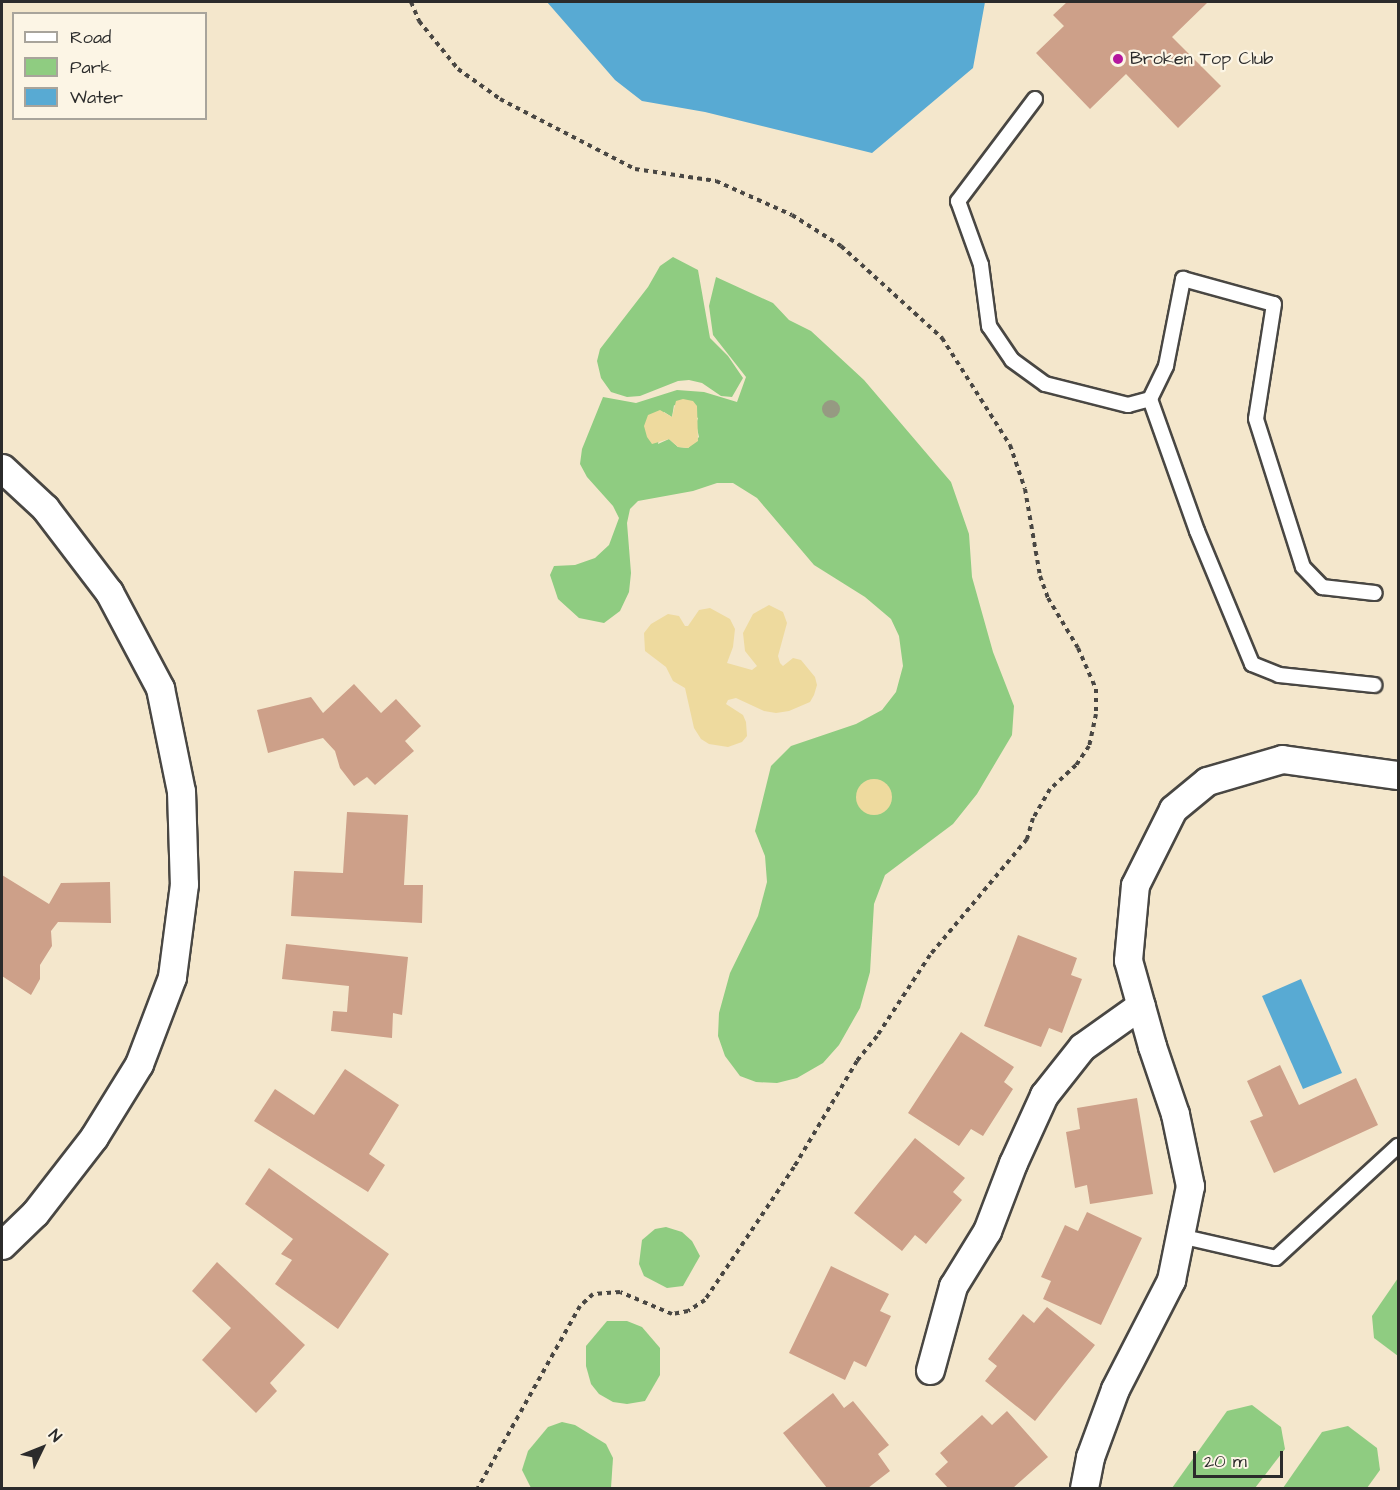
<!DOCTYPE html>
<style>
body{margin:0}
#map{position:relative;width:1400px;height:1490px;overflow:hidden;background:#f4e7cc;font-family:"Architects Daughter",sans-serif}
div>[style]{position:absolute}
.green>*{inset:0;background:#8fcc81}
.sand>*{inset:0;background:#eeda9e}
.round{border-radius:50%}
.water>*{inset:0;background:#58aad3}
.building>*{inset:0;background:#cda089}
.path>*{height:4px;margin-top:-2px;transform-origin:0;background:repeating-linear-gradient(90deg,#494743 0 4.5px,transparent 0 9px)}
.roads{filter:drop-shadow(2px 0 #494743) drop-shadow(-2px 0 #494743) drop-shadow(0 2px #494743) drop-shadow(0 -2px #494743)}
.service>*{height:14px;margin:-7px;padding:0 7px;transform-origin:7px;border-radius:7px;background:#fff}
.minor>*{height:27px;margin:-13.5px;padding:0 13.5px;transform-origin:13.5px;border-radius:13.5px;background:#fff}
.trees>*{width:18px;height:18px;margin:-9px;border-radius:50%;background:#969a82}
.dots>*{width:16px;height:16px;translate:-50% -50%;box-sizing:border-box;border:3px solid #fcf5e5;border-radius:50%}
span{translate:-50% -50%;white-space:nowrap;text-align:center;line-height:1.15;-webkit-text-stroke:4.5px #fcf5e5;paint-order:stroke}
.poi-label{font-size:18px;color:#2b2b2b}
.left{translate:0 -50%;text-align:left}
.frame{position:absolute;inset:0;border:3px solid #2b2b2b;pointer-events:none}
.legend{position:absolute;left:12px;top:12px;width:195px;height:108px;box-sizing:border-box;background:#fcf5e5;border:2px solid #a8a49b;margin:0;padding:8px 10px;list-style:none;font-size:18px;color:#2b2b2b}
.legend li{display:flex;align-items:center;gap:12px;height:30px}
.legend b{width:30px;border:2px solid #a8a49b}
.north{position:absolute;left:12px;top:1418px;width:60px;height:60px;-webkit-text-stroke:4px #fcf5e5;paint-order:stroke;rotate:47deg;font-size:16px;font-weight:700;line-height:24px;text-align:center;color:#2b2b2b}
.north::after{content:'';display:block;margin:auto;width:21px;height:27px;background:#2b2b2b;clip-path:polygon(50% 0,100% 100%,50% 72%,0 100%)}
.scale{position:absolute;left:1193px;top:1451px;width:90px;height:27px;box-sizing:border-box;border:3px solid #2b2b2b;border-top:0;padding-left:8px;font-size:18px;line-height:21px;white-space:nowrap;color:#2b2b2b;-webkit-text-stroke:4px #fcf5e5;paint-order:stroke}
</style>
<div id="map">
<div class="green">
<div style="clip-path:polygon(673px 257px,698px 270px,710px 338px,728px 356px,743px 378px,732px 397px,721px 396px,702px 383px,689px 380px,678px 381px,640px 396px,627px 397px,611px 392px,601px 378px,597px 361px,600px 349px,648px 287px,660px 266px)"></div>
<div style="clip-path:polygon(evenodd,716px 277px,773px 303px,789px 320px,811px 331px,864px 380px,951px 482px,969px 534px,972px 577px,993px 652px,1014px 706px,1012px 735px,977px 794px,953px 824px,885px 875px,874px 904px,870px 972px,860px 1008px,839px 1045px,823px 1063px,797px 1078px,777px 1083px,756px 1082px,740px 1076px,725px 1056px,718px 1036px,719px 1013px,730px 973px,758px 916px,767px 882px,765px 856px,755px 831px,771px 766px,791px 746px,856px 724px,882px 710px,896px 692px,903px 666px,899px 636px,891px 619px,865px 597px,814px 565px,757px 498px,733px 483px,717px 483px,693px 491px,638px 501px,630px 509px,627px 523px,631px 573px,629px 592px,620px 611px,604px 623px,579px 618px,558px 599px,550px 575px,554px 566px,575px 565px,595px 558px,609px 545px,619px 518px,613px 506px,587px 477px,580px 464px,582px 449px,603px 397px,636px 403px,677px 390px,704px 392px,737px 402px,746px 377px,713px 335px,709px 306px,716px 277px,674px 405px,698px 418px,696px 424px,699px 437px,688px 448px,678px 447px,669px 439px,658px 444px,664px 412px,672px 417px,674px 405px)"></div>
<div style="clip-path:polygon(666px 1227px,682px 1232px,692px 1241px,700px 1256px,683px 1286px,667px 1288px,644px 1276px,639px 1264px,642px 1240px,655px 1229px)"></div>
<div style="clip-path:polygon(1398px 1278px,1398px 1356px,1374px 1338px,1372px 1316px)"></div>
<div style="clip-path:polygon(607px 1321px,627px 1321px,642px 1327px,660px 1348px,660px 1375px,645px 1401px,627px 1404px,613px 1402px,599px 1394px,591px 1384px,586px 1366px,586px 1346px)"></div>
<div style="clip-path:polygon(1252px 1405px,1281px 1427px,1285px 1449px,1255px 1488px,1172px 1488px,1227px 1411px)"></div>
<div style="clip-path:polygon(562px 1422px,575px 1425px,606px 1444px,613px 1458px,611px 1488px,531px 1488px,522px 1470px,528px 1451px,548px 1427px)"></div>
<div style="clip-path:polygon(1348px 1426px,1377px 1448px,1380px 1470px,1367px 1488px,1283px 1488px,1322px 1432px)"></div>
</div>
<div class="sand">
<div style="clip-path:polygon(683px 399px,693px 401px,697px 406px,698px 441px,688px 448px,678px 447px,669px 439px,652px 444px,647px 437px,644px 426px,648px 415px,660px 410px,672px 417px,676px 401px)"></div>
<div style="clip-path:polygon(769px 605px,783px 612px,787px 623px,778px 656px,780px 663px,783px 666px,793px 658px,801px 660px,815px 677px,817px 685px,814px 695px,810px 702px,789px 711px,776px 713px,764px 711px,736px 698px,728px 700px,726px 704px,743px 715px,746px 722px,747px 736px,742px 742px,728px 747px,709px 744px,701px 739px,694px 728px,685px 688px,673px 681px,666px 667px,645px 651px,644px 633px,651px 624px,668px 614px,679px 616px,685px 626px,688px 626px,699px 610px,710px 608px,730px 619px,735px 629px,733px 647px,727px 663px,752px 670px,757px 666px,745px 651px,743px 633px,753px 614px)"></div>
<div class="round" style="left:856px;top:779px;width:36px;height:36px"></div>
</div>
<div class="water">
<div style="clip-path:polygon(547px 2px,985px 2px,973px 68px,872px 153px,705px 112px,642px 101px,615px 80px)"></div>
<div style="clip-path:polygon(1301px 979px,1342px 1073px,1303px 1089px,1262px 996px)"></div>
</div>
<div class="building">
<div style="clip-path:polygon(1067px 2px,1208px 2px,1172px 37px,1221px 86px,1178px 128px,1126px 74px,1090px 109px,1036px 53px,1064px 26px,1053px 15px)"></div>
<div style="clip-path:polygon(354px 684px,381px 713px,396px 699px,421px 726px,405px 741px,414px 751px,375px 785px,367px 777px,354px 786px,340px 768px,335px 751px,323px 738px,268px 753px,257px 710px,311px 697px,323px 713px)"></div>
<div style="clip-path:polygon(347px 812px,408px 815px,404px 885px,423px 885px,422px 923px,291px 916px,294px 871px,343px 873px)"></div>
<div style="clip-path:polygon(2px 875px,49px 904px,61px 883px,110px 882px,111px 923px,58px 922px,51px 931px,52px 946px,40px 965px,40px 979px,31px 995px,2px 976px)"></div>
<div style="clip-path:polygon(1018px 935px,1077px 958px,1071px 975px,1082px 979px,1062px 1033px,1049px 1028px,1041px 1047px,984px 1026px)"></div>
<div style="clip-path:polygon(286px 944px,408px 957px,402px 1015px,393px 1013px,392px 1038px,331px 1031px,333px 1011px,347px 1012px,349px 986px,282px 979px)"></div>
<div style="clip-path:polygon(961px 1032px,1014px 1067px,1004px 1082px,1013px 1089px,983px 1136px,971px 1129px,959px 1146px,908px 1113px)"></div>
<div style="clip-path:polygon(1280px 1065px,1299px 1105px,1356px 1078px,1378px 1125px,1274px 1173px,1250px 1121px,1263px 1116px,1247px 1081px)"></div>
<div style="clip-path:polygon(345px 1069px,399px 1105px,369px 1154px,385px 1165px,368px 1192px,254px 1121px,275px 1089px,314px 1115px)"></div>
<div style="clip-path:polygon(1137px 1098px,1153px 1194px,1090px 1204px,1087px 1185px,1075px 1188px,1066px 1132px,1080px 1129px,1077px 1108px)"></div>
<div style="clip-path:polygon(915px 1138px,965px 1178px,953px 1192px,962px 1200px,926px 1244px,915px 1235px,902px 1251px,854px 1213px)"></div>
<div style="clip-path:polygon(269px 1168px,389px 1254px,338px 1329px,275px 1284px,292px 1260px,281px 1254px,293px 1239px,245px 1204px)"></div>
<div style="clip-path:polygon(1087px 1212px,1142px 1238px,1101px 1325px,1043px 1299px,1051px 1281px,1041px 1277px,1065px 1225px,1078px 1231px)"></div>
<div style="clip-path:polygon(217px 1262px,305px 1345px,270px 1383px,277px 1391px,256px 1413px,202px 1360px,231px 1328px,192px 1291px)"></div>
<div style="clip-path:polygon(831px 1266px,889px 1294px,880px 1311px,891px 1316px,866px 1367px,854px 1361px,845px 1380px,789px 1353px)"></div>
<div style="clip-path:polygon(1047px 1307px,1095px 1345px,1035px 1421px,985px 1381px,997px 1366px,988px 1359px,1023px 1314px,1034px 1323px)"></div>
<div style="clip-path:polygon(833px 1393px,844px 1408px,853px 1401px,889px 1445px,878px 1454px,890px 1471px,868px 1488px,827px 1488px,783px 1433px)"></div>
<div style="clip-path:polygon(1007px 1411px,1048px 1457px,1013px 1488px,948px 1488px,935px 1474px,948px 1462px,940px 1453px,982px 1415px,992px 1425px)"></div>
</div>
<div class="path">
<div style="left:411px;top:2px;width:21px;rotate:67deg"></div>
<div style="left:419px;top:21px;width:62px;rotate:50.9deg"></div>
<div style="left:458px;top:69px;width:52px;rotate:35.5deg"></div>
<div style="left:500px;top:99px;width:152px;rotate:27.4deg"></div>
<div style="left:635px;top:169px;width:82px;rotate:8.4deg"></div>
<div style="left:716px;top:181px;width:83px;rotate:24.1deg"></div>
<div style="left:792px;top:215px;width:58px;rotate:32.3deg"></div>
<div style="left:841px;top:246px;width:137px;rotate:42.3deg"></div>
<div style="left:942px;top:338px;width:127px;rotate:57.6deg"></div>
<div style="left:1010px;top:445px;width:46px;rotate:71.2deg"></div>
<div style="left:1025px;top:489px;width:88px;rotate:80.2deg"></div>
<div style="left:1040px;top:576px;width:23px;rotate:70deg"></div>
<div style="left:1048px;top:598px;width:58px;rotate:59deg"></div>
<div style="left:1078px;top:648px;width:45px;rotate:66.3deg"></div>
<div style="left:1096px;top:689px;width:25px;rotate:90deg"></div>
<div style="left:1096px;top:714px;width:33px;rotate:102deg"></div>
<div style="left:1089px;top:746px;width:23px;rotate:124deg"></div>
<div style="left:1076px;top:765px;width:35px;rotate:137deg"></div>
<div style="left:1050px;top:789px;width:34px;rotate:120deg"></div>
<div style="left:1033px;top:818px;width:22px;rotate:106deg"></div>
<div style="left:1027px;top:839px;width:151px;rotate:129.9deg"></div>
<div style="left:930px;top:955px;width:97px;rotate:123.2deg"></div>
<div style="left:877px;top:1036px;width:32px;rotate:129deg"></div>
<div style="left:857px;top:1061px;width:123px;rotate:120.7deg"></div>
<div style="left:794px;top:1167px;width:160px;rotate:123.8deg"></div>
<div style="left:705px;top:1300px;width:20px;rotate:147deg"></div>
<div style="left:688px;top:1311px;width:16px;rotate:169deg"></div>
<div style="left:672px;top:1314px;width:56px;rotate:-157.1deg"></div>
<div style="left:620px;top:1292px;width:27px;rotate:176deg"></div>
<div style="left:593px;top:1294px;width:18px;rotate:137deg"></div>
<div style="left:580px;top:1306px;width:209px;rotate:119.3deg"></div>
</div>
<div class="roads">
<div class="service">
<div style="left:1035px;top:99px;width:128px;rotate:127deg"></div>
<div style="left:958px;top:201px;width:68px;rotate:70.2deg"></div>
<div style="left:981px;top:265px;width:62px;rotate:82.5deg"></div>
<div style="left:989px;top:326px;width:41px;rotate:55.9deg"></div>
<div style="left:1012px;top:360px;width:41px;rotate:36deg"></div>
<div style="left:1045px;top:384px;width:86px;rotate:14.2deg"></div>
<div style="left:1128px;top:405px;width:23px;rotate:-15deg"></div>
<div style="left:1150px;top:399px;width:37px;rotate:-64deg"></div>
<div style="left:1166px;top:366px;width:89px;rotate:-78.9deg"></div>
<div style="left:1183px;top:279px;width:94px;rotate:15.4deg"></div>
<div style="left:1274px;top:304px;width:116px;rotate:98.9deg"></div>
<div style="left:1256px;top:419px;width:155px;rotate:72.4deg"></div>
<div style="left:1303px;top:567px;width:28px;rotate:46deg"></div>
<div style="left:1322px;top:587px;width:53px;rotate:6.5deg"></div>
<div style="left:1150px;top:399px;width:140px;rotate:70.4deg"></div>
<div style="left:1197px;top:531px;width:144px;rotate:67.5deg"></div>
<div style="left:1252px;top:664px;width:29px;rotate:22deg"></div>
<div style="left:1279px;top:675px;width:96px;rotate:6deg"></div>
<div style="left:1180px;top:1236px;width:98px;rotate:12.9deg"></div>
<div style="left:1276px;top:1258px;width:166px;rotate:-42.6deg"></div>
</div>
<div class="minor">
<div style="left:2px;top:468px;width:59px;rotate:42.9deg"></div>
<div style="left:45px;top:508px;width:106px;rotate:52.7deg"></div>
<div style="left:109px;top:592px;width:109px;rotate:62deg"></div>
<div style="left:160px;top:688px;width:105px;rotate:78.5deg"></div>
<div style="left:181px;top:791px;width:93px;rotate:88.2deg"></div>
<div style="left:184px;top:884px;width:94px;rotate:97.4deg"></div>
<div style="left:172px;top:977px;width:93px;rotate:110.8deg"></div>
<div style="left:139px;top:1064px;width:86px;rotate:121.7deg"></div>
<div style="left:94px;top:1137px;width:96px;rotate:127.8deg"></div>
<div style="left:35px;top:1213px;width:46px;rotate:135.9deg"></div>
<div style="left:930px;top:1370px;width:87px;rotate:-74.7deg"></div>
<div style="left:953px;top:1286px;width:65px;rotate:-58.3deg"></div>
<div style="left:987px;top:1231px;width:73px;rotate:-69.1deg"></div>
<div style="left:1013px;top:1163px;width:75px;rotate:-65.5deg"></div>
<div style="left:1044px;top:1095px;width:61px;rotate:-51.6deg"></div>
<div style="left:1082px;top:1047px;width:72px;rotate:-35.4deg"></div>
<div style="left:1084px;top:1488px;width:32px;rotate:-79deg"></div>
<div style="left:1090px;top:1457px;width:72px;rotate:-69.8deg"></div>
<div style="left:1115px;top:1389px;width:123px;rotate:-62.8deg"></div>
<div style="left:1171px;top:1280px;width:96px;rotate:-78.6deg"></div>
<div style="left:1190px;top:1186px;width:74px;rotate:-101.8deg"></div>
<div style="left:1175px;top:1114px;width:72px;rotate:-108.7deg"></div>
<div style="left:1152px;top:1046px;width:89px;rotate:-105.6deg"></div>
<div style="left:1128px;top:960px;width:75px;rotate:-84.7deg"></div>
<div style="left:1135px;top:885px;width:85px;rotate:-63.4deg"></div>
<div style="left:1173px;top:809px;width:44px;rotate:-39.5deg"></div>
<div style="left:1207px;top:781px;width:78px;rotate:-16.3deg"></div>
<div style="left:1282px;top:759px;width:117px;rotate:7.9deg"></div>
</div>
</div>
<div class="trees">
<div style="left:831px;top:409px"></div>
</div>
<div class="dots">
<div style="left:1118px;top:59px;background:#b5179e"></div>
</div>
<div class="poi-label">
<span class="left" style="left:1130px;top:59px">Broken Top Club</span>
</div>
<div class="frame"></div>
<ul class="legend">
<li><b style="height:8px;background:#fff"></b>Road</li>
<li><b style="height:16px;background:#8fcc81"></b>Park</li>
<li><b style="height:16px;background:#58aad3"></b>Water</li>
</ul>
<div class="north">N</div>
<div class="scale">20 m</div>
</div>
